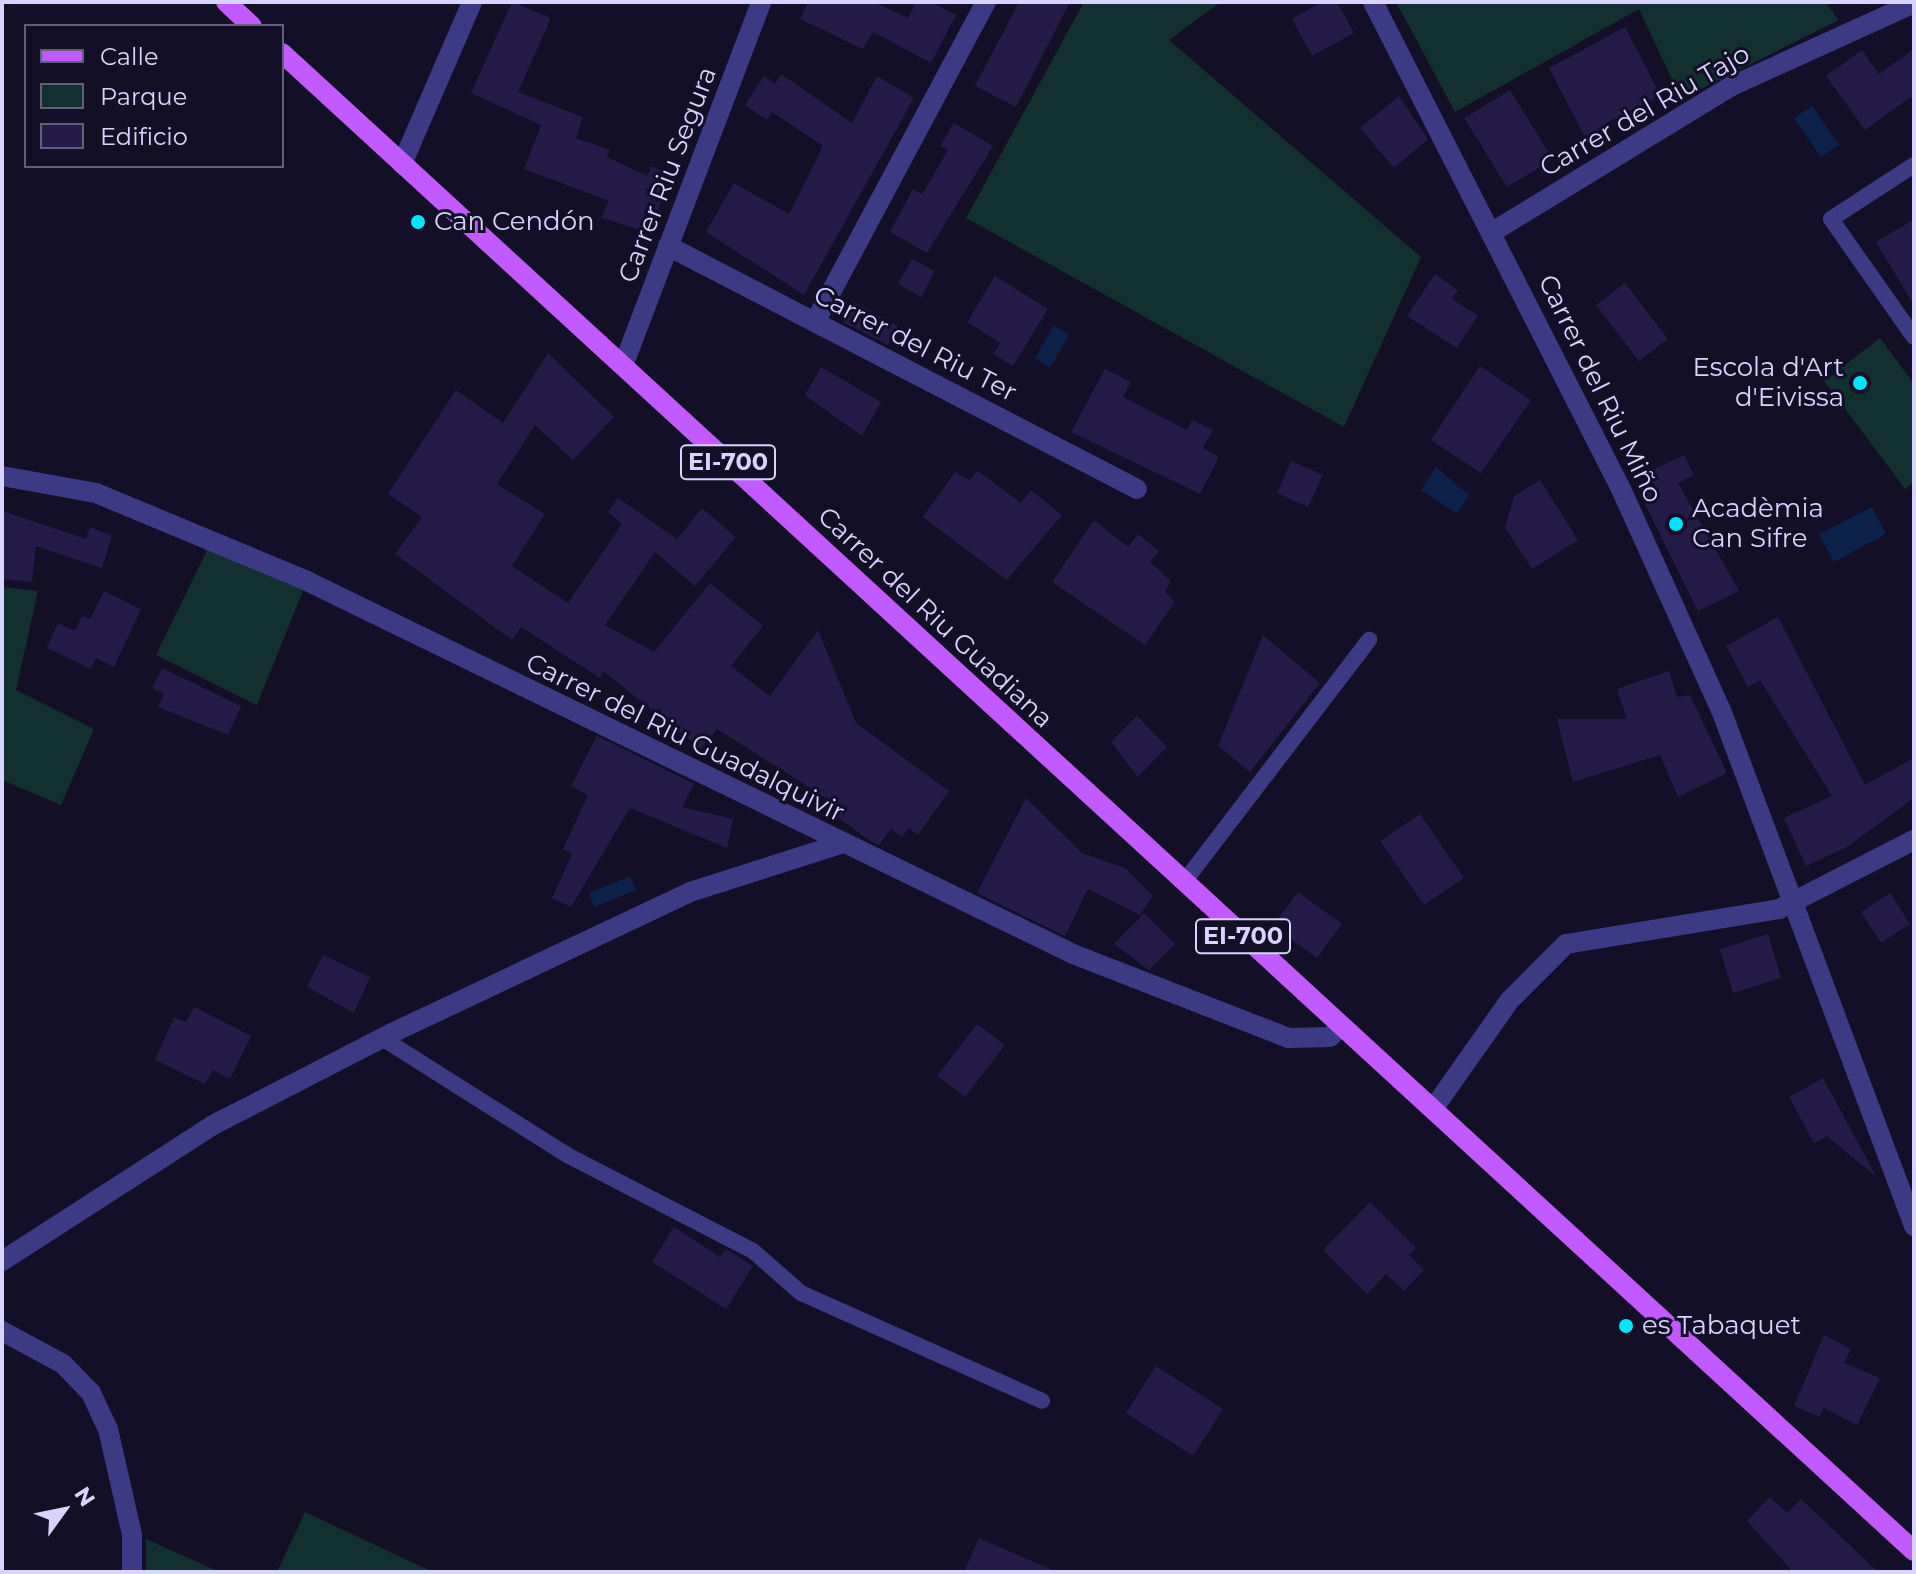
<!DOCTYPE html>
<meta charset="utf-8">
<style>
body{margin:0}
#map{position:relative;width:1916px;height:1574px;overflow:hidden;background:#130f26;font-family:Montserrat,sans-serif}
div>[style]{position:absolute}
.green>*{inset:0;background:#12302f}
.water>*{inset:0;background:#0c2248}
.building>*{inset:0;background:#241b47}
.service>*{height:16px;margin:-8px;padding:0 8px;transform-origin:8px;border-radius:8px;background:#3d3a85}
.minor>*{height:20px;margin:-10px;padding:0 10px;transform-origin:10px;border-radius:10px;background:#3d3a85}
.primary>*{height:20px;margin:-10px;padding:0 10px;transform-origin:10px;border-radius:10px;background:#c25bff}
.dots>*{width:22px;height:22px;translate:-50% -50%;box-sizing:border-box;border:4px solid #130f26;border-radius:50%}
span{translate:-50% -50%;white-space:nowrap;text-align:center;line-height:1.15;-webkit-text-stroke:6px #130f26;paint-order:stroke}
.shield-label span{padding:2px 6px;background:#130f26;border:2px solid;border-radius:6px;-webkit-text-stroke-width:0}
.shield-label{font-size:24px;color:#d9d4ff;font-weight:700}
.street-label{font-size:26px;color:#d9d4ff}
.poi-label{font-size:26px;color:#d9d4ff}
.left{translate:0 -50%;text-align:left}
.right{translate:-100% -50%;text-align:right}
.frame{position:absolute;inset:0;border:4px solid #d9d4ff;pointer-events:none}
.legend{position:absolute;left:24px;top:24px;width:260px;height:144px;box-sizing:border-box;background:#130f26;border:2px solid #625e7d;margin:0;padding:10px 14px;list-style:none;font-size:24px;color:#d9d4ff}
.legend li{display:flex;align-items:center;gap:16px;height:40px}
.legend b{width:40px;border:2px solid #625e7d}
.north{position:absolute;left:24px;top:1470px;width:80px;height:80px;-webkit-text-stroke:6px #130f26;paint-order:stroke;rotate:57deg;font-size:22px;font-weight:700;line-height:32px;text-align:center;color:#d9d4ff}
.north::after{content:'';display:block;margin:auto;width:28px;height:36px;background:#d9d4ff;clip-path:polygon(50% 0,100% 100%,50% 72%,0 100%)}
</style>
<div id="map">
<div class="green">
<div style="clip-path:polygon(1084px 2px,1221px 2px,1169px 40px,1421px 257px,1344px 427px,966px 218px)"></div>
<div style="clip-path:polygon(1396px 2px,1825px 2px,1839px 20px,1681px 99px,1639px 9px,1455px 112px)"></div>
<div style="clip-path:polygon(1880px 338px,1914px 384px,1914px 482px,1905px 489px,1824px 381px)"></div>
<div style="clip-path:polygon(211px 542px,307px 581px,257px 705px,156px 655px)"></div>
<div style="clip-path:polygon(2px 587px,38px 591px,16px 690px,94px 729px,61px 805px,2px 780px)"></div>
<div style="clip-path:polygon(305px 1512px,433px 1572px,277px 1572px)"></div>
<div style="clip-path:polygon(146px 1539px,220px 1572px,146px 1572px)"></div>
</div>
<div class="water">
<div style="clip-path:polygon(1812px 106px,1839px 145px,1821px 157px,1794px 118px)"></div>
<div style="clip-path:polygon(1054px 325px,1069px 335px,1050px 368px,1035px 358px)"></div>
<div style="clip-path:polygon(1436px 467px,1469px 495px,1457px 514px,1421px 490px)"></div>
<div style="clip-path:polygon(1872px 507px,1886px 534px,1834px 562px,1819px 534px)"></div>
<div style="clip-path:polygon(630px 876px,636px 890px,594px 907px,589px 893px)"></div>
</div>
<div class="building">
<div style="clip-path:polygon(512px 2px,551px 18px,518px 92px,583px 117px,576px 138px,610px 150px,607px 157px,647px 176px,652px 166px,674px 176px,647px 232px,601px 218px,609px 201px,524px 169px,541px 125px,471px 93px)"></div>
<div style="clip-path:polygon(808px 2px,874px 2px,908px 18px,916px 2px,931px 2px,956px 15px,931px 63px,873px 32px,863px 49px,800px 19px)"></div>
<div style="clip-path:polygon(1019px 2px,1070px 2px,1016px 107px,975px 86px)"></div>
<div style="clip-path:polygon(1322px 2px,1337px 2px,1354px 33px,1312px 56px,1292px 19px)"></div>
<div style="clip-path:polygon(1625px 27px,1661px 96px,1606px 123px,1612px 135px,1590px 147px,1549px 68px)"></div>
<div style="clip-path:polygon(1914px 49px,1914px 95px,1865px 130px,1826px 76px,1862px 50px,1879px 74px)"></div>
<div style="clip-path:polygon(781px 74px,852px 123px,877px 76px,914px 98px,804px 295px,706px 232px,734px 183px,789px 214px,823px 146px,772px 112px,767px 120px,745px 105px,764px 76px,775px 84px)"></div>
<div style="clip-path:polygon(1510px 90px,1553px 159px,1507px 187px,1464px 118px)"></div>
<div style="clip-path:polygon(1399px 96px,1428px 139px,1394px 168px,1360px 128px)"></div>
<div style="clip-path:polygon(954px 123px,993px 146px,927px 253px,890px 232px,913px 189px,922px 194px,948px 150px,940px 146px)"></div>
<div style="clip-path:polygon(1914px 219px,1914px 305px,1876px 242px)"></div>
<div style="clip-path:polygon(912px 259px,935px 271px,921px 297px,898px 284px)"></div>
<div style="clip-path:polygon(1435px 274px,1458px 290px,1452px 299px,1478px 316px,1457px 348px,1407px 316px)"></div>
<div style="clip-path:polygon(995px 276px,1048px 309px,1013px 366px,993px 354px,1000px 343px,967px 322px)"></div>
<div style="clip-path:polygon(1625px 283px,1668px 339px,1639px 361px,1596px 305px)"></div>
<div style="clip-path:polygon(854px 302px,898px 326px,888px 345px,843px 322px)"></div>
<div style="clip-path:polygon(548px 353px,614px 417px,573px 460px,535px 425px,497px 484px,545px 514px,512px 566px,568px 603px,622px 524px,608px 512px,618px 498px,677px 539px,702px 508px,736px 537px,695px 586px,655px 552px,605px 625px,654px 652px,710px 583px,763px 626px,731px 666px,770px 696px,818px 630px,856px 723px,949px 791px,918px 835px,909px 828px,902px 837px,891px 829px,879px 845px,872px 842px,822px 806px,828px 799px,717px 729px,701px 749px,603px 671px,600px 678px,521px 627px,512px 640px,395px 554px,422px 517px,388px 494px,456px 390px,503px 423px)"></div>
<div style="clip-path:polygon(1480px 366px,1531px 400px,1481px 473px,1431px 440px)"></div>
<div style="clip-path:polygon(821px 367px,881px 402px,862px 436px,805px 395px)"></div>
<div style="clip-path:polygon(1105px 369px,1131px 382px,1123px 397px,1187px 430px,1192px 420px,1213px 430px,1203px 448px,1219px 457px,1200px 494px,1071px 432px)"></div>
<div style="clip-path:polygon(1684px 455px,1694px 475px,1678px 483px,1739px 591px,1698px 611px,1640px 494px,1655px 486px,1648px 472px)"></div>
<div style="clip-path:polygon(1291px 461px,1323px 475px,1308px 507px,1277px 493px)"></div>
<div style="clip-path:polygon(978px 471px,1021px 503px,1031px 490px,1062px 515px,1007px 580px,923px 517px,955px 472px,969px 480px)"></div>
<div style="clip-path:polygon(1540px 480px,1578px 540px,1532px 569px,1505px 528px,1514px 496px)"></div>
<div style="clip-path:polygon(2px 511px,86px 539px,90px 527px,112px 536px,102px 568px,36px 546px,32px 582px,2px 579px)"></div>
<div style="clip-path:polygon(1094px 520px,1128px 547px,1138px 534px,1159px 551px,1150px 562px,1171px 581px,1165px 592px,1175px 602px,1145px 645px,1052px 582px)"></div>
<div style="clip-path:polygon(104px 591px,141px 609px,114px 667px,96px 658px,91px 669px,47px 648px,58px 623px,75px 631px,82px 616px,90px 619px)"></div>
<div style="clip-path:polygon(1778px 617px,1865px 785px,1914px 758px,1914px 798px,1847px 847px,1806px 866px,1784px 818px,1832px 796px,1760px 680px,1748px 687px,1726px 646px)"></div>
<div style="clip-path:polygon(1263px 635px,1320px 683px,1250px 772px,1218px 746px)"></div>
<div style="clip-path:polygon(162px 668px,241px 706px,228px 735px,158px 707px,164px 694px,152px 688px)"></div>
<div style="clip-path:polygon(1669px 671px,1677px 697px,1690px 695px,1727px 773px,1678px 797px,1660px 755px,1573px 782px,1557px 719px,1627px 719px,1617px 689px)"></div>
<div style="clip-path:polygon(1137px 716px,1167px 747px,1138px 777px,1111px 742px)"></div>
<div style="clip-path:polygon(597px 736px,694px 784px,682px 807px,733px 819px,727px 848px,630px 808px,571px 907px,552px 898px,572px 854px,563px 849px,588px 795px,571px 786px)"></div>
<div style="clip-path:polygon(1026px 798px,1082px 853px,1125px 868px,1153px 896px,1140px 915px,1088px 889px,1065px 936px,977px 893px)"></div>
<div style="clip-path:polygon(1420px 814px,1464px 878px,1424px 905px,1380px 841px)"></div>
<div style="clip-path:polygon(1298px 892px,1342px 924px,1317px 958px,1273px 926px)"></div>
<div style="clip-path:polygon(1890px 893px,1910px 924px,1881px 943px,1861px 912px)"></div>
<div style="clip-path:polygon(1144px 913px,1175px 944px,1149px 970px,1114px 944px)"></div>
<div style="clip-path:polygon(1768px 934px,1781px 978px,1733px 993px,1720px 949px)"></div>
<div style="clip-path:polygon(323px 955px,370px 977px,354px 1013px,307px 987px)"></div>
<div style="clip-path:polygon(194px 1007px,251px 1036px,230px 1079px,213px 1070px,205px 1084px,155px 1060px,174px 1017px,186px 1022px)"></div>
<div style="clip-path:polygon(977px 1024px,1005px 1045px,965px 1097px,937px 1076px)"></div>
<div style="clip-path:polygon(1823px 1078px,1875px 1174px,1874px 1175px,1827px 1136px,1814px 1143px,1789px 1097px)"></div>
<div style="clip-path:polygon(1370px 1202px,1416px 1248px,1409px 1255px,1424px 1270px,1404px 1291px,1386px 1274px,1367px 1294px,1323px 1250px)"></div>
<div style="clip-path:polygon(674px 1227px,720px 1257px,726px 1249px,753px 1266px,726px 1309px,652px 1262px)"></div>
<div style="clip-path:polygon(1824px 1335px,1851px 1349px,1844px 1363px,1880px 1378px,1857px 1425px,1824px 1408px,1819px 1417px,1794px 1406px)"></div>
<div style="clip-path:polygon(1156px 1366px,1223px 1409px,1193px 1456px,1126px 1413px)"></div>
<div style="clip-path:polygon(1770px 1497px,1787px 1513px,1801px 1499px,1878px 1572px,1793px 1572px,1747px 1521px)"></div>
<div style="clip-path:polygon(979px 1538px,1057px 1572px,964px 1572px)"></div>
</div>
<div class="service">
<div style="left:1914px;top:165px;width:99px;rotate:147deg"></div>
<div style="left:1831px;top:219px;width:144px;rotate:54.9deg"></div>
<div style="left:1184px;top:882px;width:305px;rotate:-52.6deg"></div>
<div style="left:382px;top:1038px;width:219px;rotate:32.3deg"></div>
<div style="left:567px;top:1155px;width:209px;rotate:27.3deg"></div>
<div style="left:753px;top:1251px;width:64px;rotate:41.2deg"></div>
<div style="left:801px;top:1293px;width:264px;rotate:24.1deg"></div>
</div>
<div class="minor">
<div style="left:1373px;top:2px;width:547px;rotate:63.01deg"></div>
<div style="left:1621px;top:489px;width:243px;rotate:65.7deg"></div>
<div style="left:1721px;top:710px;width:551px;rotate:69.49deg"></div>
<div style="left:402px;top:164px;width:176px;rotate:-66.6deg"></div>
<div style="left:1494px;top:231px;width:279px;rotate:-31.4deg"></div>
<div style="left:1732px;top:86px;width:200px;rotate:-24.5deg"></div>
<div style="left:668px;top:246px;width:528px;rotate:27.39deg"></div>
<div style="left:815px;top:322px;width:363px;rotate:-61.9deg"></div>
<div style="left:623px;top:366px;width:389px;rotate:-69.2deg"></div>
<div style="left:2px;top:476px;width:96px;rotate:10.3deg"></div>
<div style="left:96px;top:493px;width:229px;rotate:22.6deg"></div>
<div style="left:307px;top:581px;width:852px;rotate:25.96deg"></div>
<div style="left:1073px;top:954px;width:231px;rotate:21.3deg"></div>
<div style="left:1288px;top:1038px;width:42px;rotate:-1.4deg"></div>
<div style="left:1330px;top:1037px;width:16px;rotate:-45deg"></div>
<div style="left:1433px;top:1109px;width:133px;rotate:-54.8deg"></div>
<div style="left:1510px;top:1000px;width:79px;rotate:-45deg"></div>
<div style="left:1566px;top:944px;width:216px;rotate:-9.3deg"></div>
<div style="left:1779px;top:909px;width:152px;rotate:-27.1deg"></div>
<div style="left:2px;top:1261px;width:251px;rotate:-32.8deg"></div>
<div style="left:213px;top:1125px;width:201px;rotate:-27.2deg"></div>
<div style="left:392px;top:1033px;width:330px;rotate:-25.3deg"></div>
<div style="left:690px;top:892px;width:157px;rotate:-17.7deg"></div>
<div style="left:2px;top:1331px;width:69px;rotate:28.4deg"></div>
<div style="left:63px;top:1364px;width:40px;rotate:46deg"></div>
<div style="left:91px;top:1393px;width:40px;rotate:65deg"></div>
<div style="left:108px;top:1429px;width:109px;rotate:77.2deg"></div>
<div style="left:132px;top:1535px;width:37px;rotate:90deg"></div>
</div>
<div class="primary">
<div style="left:226px;top:2px;width:35px;rotate:43deg"></div>
<div style="left:282px;top:53px;width:2215px;rotate:42.55deg"></div>
</div>
<div class="dots">
<div style="left:418px;top:222px;background:#00e5ff"></div>
<div style="left:1860px;top:383px;background:#00e5ff"></div>
<div style="left:1676px;top:524px;background:#00e5ff"></div>
<div style="left:1626px;top:1326px;background:#00e5ff"></div>
</div>
<div class="shield-label">
<span style="left:728px;top:462px">EI-700</span>
<span style="left:1243px;top:936px">EI-700</span>
</div>
<div class="street-label">
<span style="left:1645px;top:111px;rotate:-30deg">Carrer del Riu Tajo</span>
<span style="left:668px;top:175px;rotate:-69deg">Carrer Riu Segura</span>
<span style="left:915px;top:344px;rotate:27deg">Carrer del Riu Ter</span>
<span style="left:1600px;top:389px;rotate:64deg">Carrer del Riu Miño</span>
<span style="left:935px;top:618px;rotate:43deg">Carrer del Riu Guadiana</span>
<span style="left:685px;top:738px;rotate:26deg">Carrer del Riu Guadalquivir</span>
</div>
<div class="poi-label">
<span class="left" style="left:434px;top:222px">Can Cendón</span>
<span class="right" style="left:1844px;top:383px">Escola d'Art<br>d'Eivissa</span>
<span class="left" style="left:1692px;top:524px">Acadèmia<br>Can Sifre</span>
<span class="left" style="left:1642px;top:1326px">es Tabaquet</span>
</div>
<div class="frame"></div>
<ul class="legend">
<li><b style="height:10px;background:#c25bff"></b>Calle</li>
<li><b style="height:22px;background:#12302f"></b>Parque</li>
<li><b style="height:22px;background:#241b47"></b>Edificio</li>
</ul>
<div class="north">N</div>
</div>
